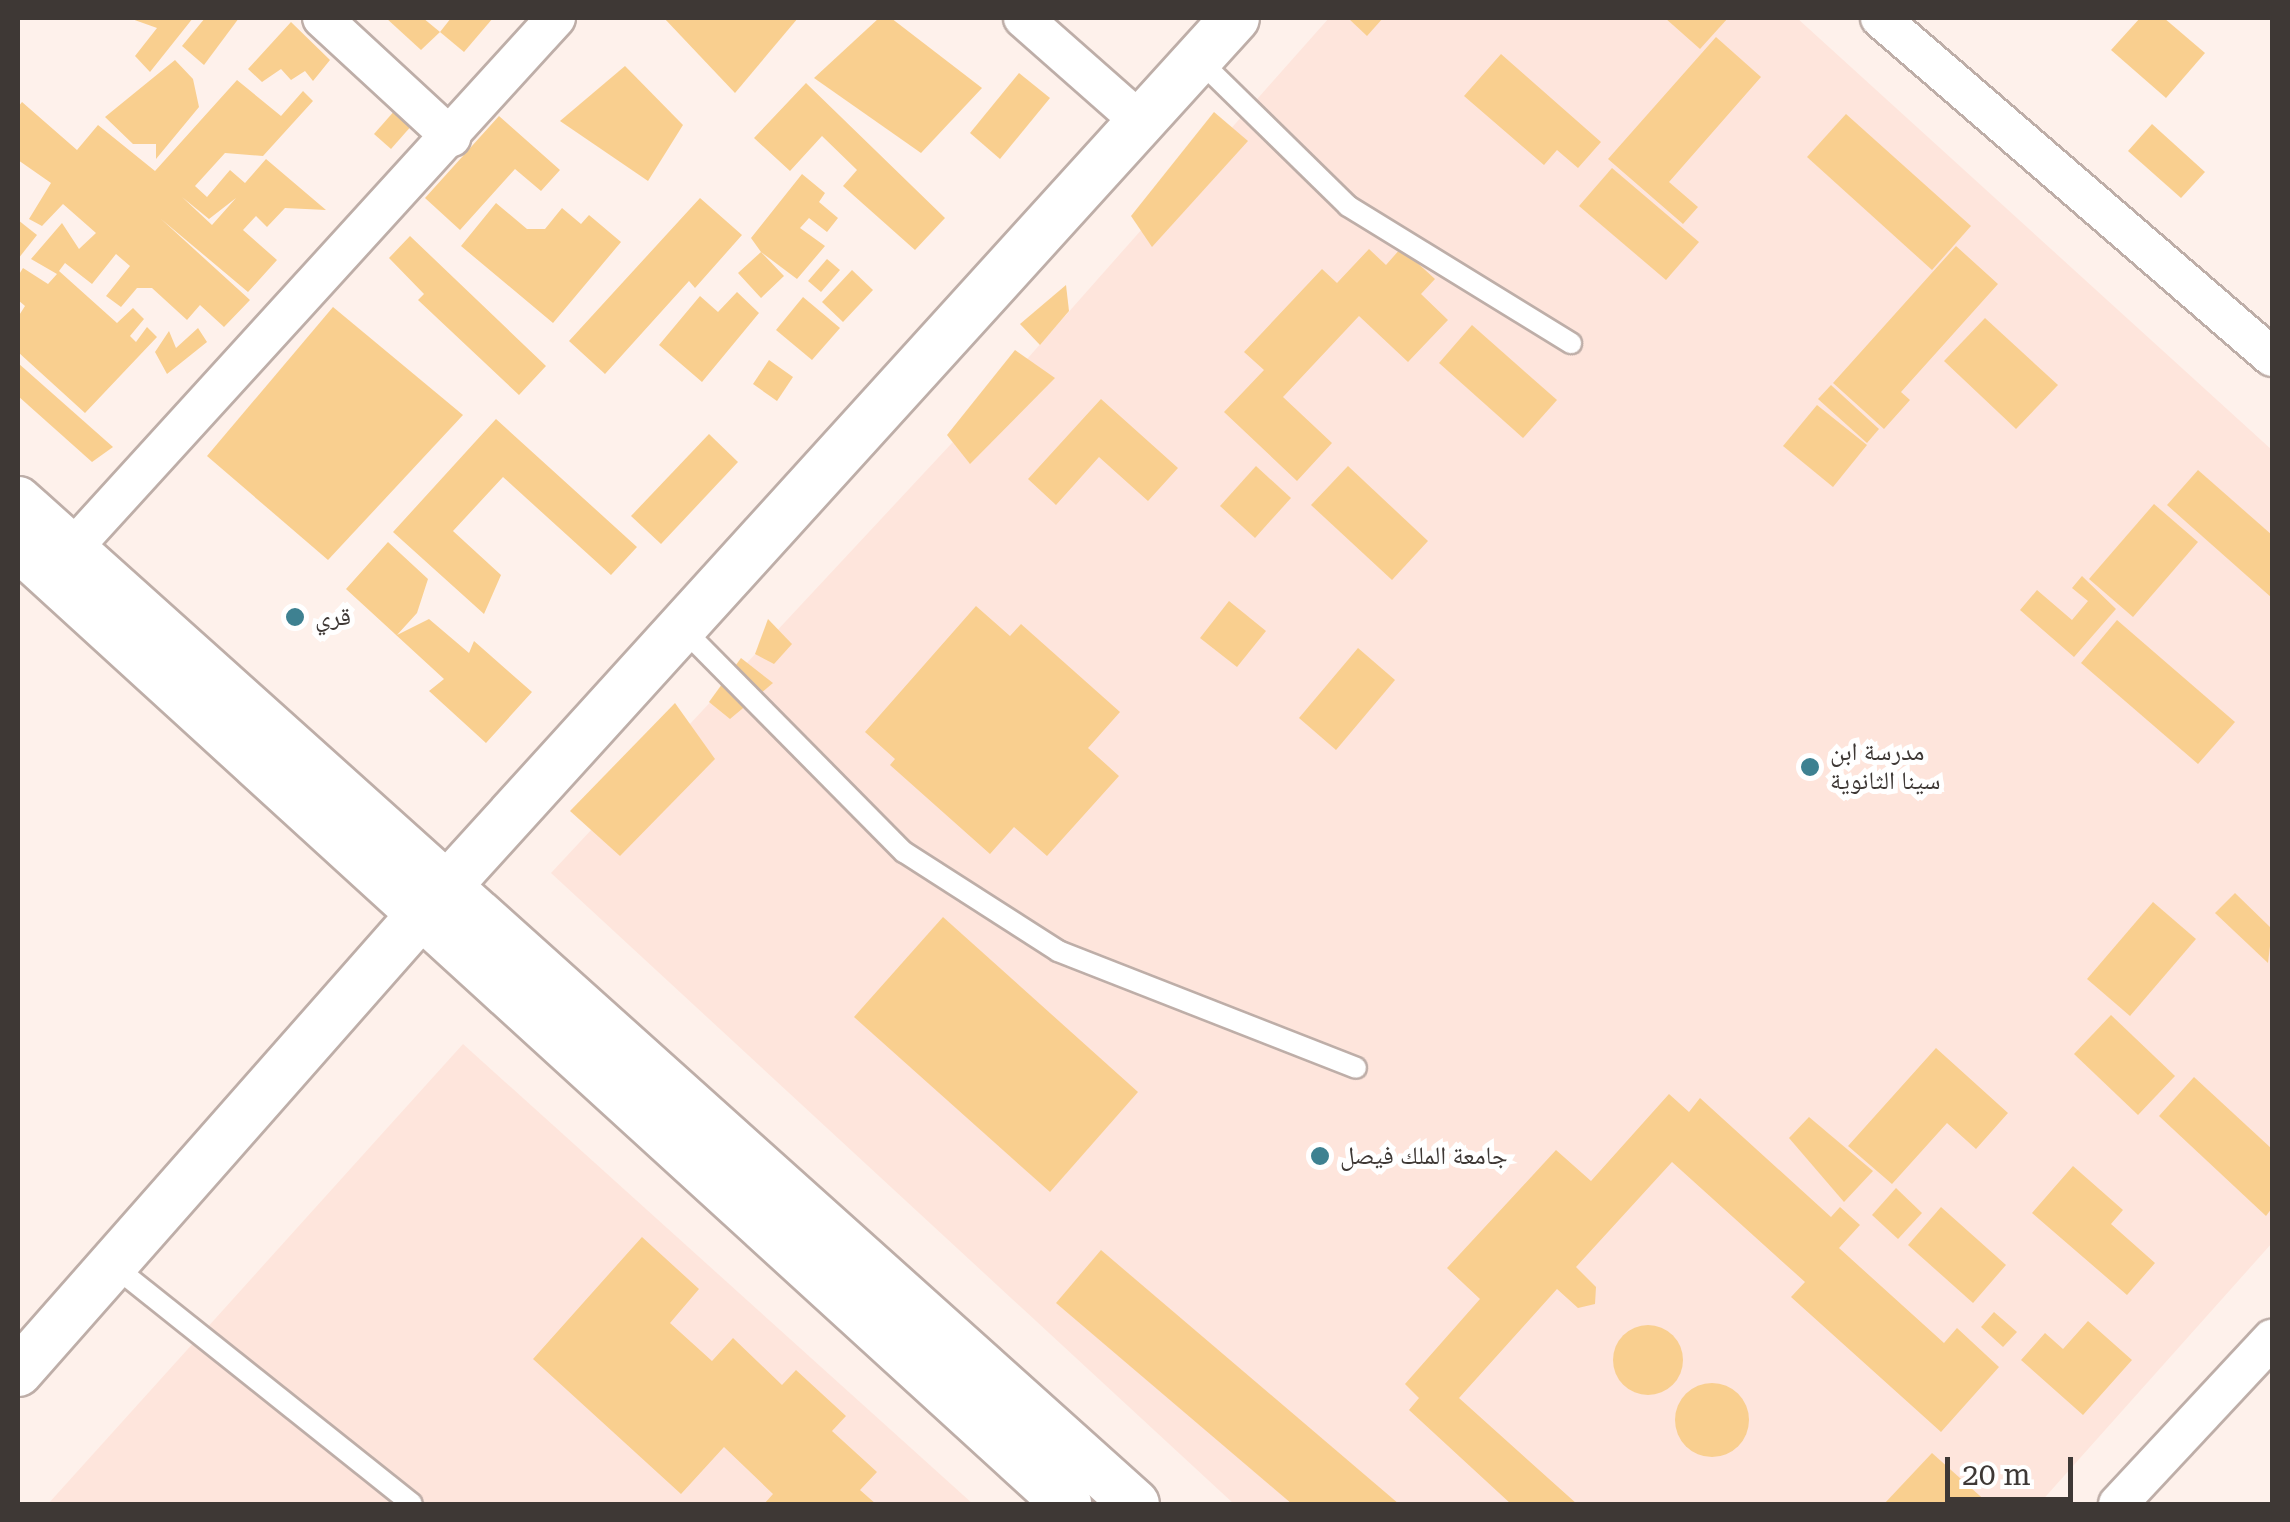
<!DOCTYPE html>
<meta charset="utf-8">
<style>
body{margin:0}
#map{position:relative;width:2290px;height:1522px;overflow:hidden;background:#fef1eb;font-family:"Roboto Serif","Noto Naskh Arabic",serif}
div>[style]{position:absolute}
.built>*{inset:0;background:#fee5dc}
.building>*{inset:0;background:#f9cf8f}
.round{border-radius:50%}
.roads{filter:drop-shadow(2px 0 #beaea8) drop-shadow(-2px 0 #beaea8) drop-shadow(0 2px #beaea8) drop-shadow(0 -2px #beaea8)}
.service>*{height:20px;margin:-10px;padding:0 10px;transform-origin:10px;border-radius:10px;background:#fff}
.minor>*{height:38px;margin:-19px;padding:0 19px;transform-origin:19px;border-radius:19px;background:#fff}
.tertiary>*{height:48px;margin:-24px;padding:0 24px;transform-origin:24px;border-radius:24px;background:#fff}
.dots>*{width:28px;height:28px;translate:-50% -50%;box-sizing:border-box;border:5px solid #fff;border-radius:50%}
span{translate:-50% -50%;white-space:nowrap;text-align:center;line-height:1.15;-webkit-text-stroke:10px #fff;paint-order:stroke}
.poi-label{font-size:25px;color:#3e3835}
.left{translate:0 -50%;text-align:left}
.frame{position:absolute;inset:0;border:20px solid #3e3835;pointer-events:none}
.scale{position:absolute;left:1945px;top:1457px;width:128px;height:45px;box-sizing:border-box;border:5px solid #3e3835;border-top:0;padding-left:12px;font-size:30px;line-height:35px;white-space:nowrap;color:#3e3835;-webkit-text-stroke:8px #fff;paint-order:stroke}
</style>
<div id="map">
<div class="built">
<div style="clip-path:polygon(1329px 18px,1797px 18px,2272px 450px,2272px 1243px,2039px 1504px,1234px 1504px,551px 873px,965px 429px)"></div>
<div style="clip-path:polygon(463px 1044px,973px 1504px,48px 1504px)"></div>
</div>
<div class="building">
<div style="clip-path:polygon(129px 18px,193px 18px,150px 72px,135px 56px,157px 28px)"></div>
<div style="clip-path:polygon(205px 18px,239px 18px,204px 65px,182px 46px)"></div>
<div style="clip-path:polygon(386px 18px,423px 18px,440px 32px,421px 50px)"></div>
<div style="clip-path:polygon(451px 18px,493px 18px,464px 52px,440px 32px)"></div>
<div style="clip-path:polygon(664px 18px,798px 18px,735px 93px)"></div>
<div style="clip-path:polygon(879px 18px,891px 18px,982px 88px,921px 153px,814px 78px)"></div>
<div style="clip-path:polygon(1348px 18px,1383px 18px,1367px 36px)"></div>
<div style="clip-path:polygon(1665px 18px,1728px 18px,1700px 49px)"></div>
<div style="clip-path:polygon(2140px 18px,2164px 18px,2205px 53px,2166px 98px,2111px 50px)"></div>
<div style="clip-path:polygon(291px 22px,330px 60px,313px 81px,305px 71px,291px 80px,281px 69px,262px 82px,248px 69px)"></div>
<div style="clip-path:polygon(1716px 37px,1761px 77px,1669px 182px,1698px 207px,1683px 224px,1608px 159px)"></div>
<div style="clip-path:polygon(1501px 54px,1601px 142px,1578px 168px,1557px 150px,1544px 165px,1464px 96px)"></div>
<div style="clip-path:polygon(175px 60px,193px 79px,199px 107px,156px 159px,156px 144px,133px 144px,105px 117px)"></div>
<div style="clip-path:polygon(625px 66px,683px 125px,648px 181px,560px 121px)"></div>
<div style="clip-path:polygon(1019px 73px,1050px 98px,1000px 159px,970px 133px)"></div>
<div style="clip-path:polygon(evenodd,237px 80px,281px 116px,303px 91px,313px 101px,263px 156px,225px 153px,195px 186px,207px 197px,230px 170px,245px 183px,266px 159px,326px 210px,285px 208px,267px 227px,256px 216px,243px 230px,277px 260px,248px 292px,161px 219px,250px 300px,224px 327px,200px 305px,187px 320px,152px 288px,137px 288px,121px 307px,106px 296px,130px 266px,116px 254px,92px 284px,65px 263px,59px 271px,117px 323px,133px 308px,144px 319px,130px 336px,136px 342px,147px 327px,157px 337px,85px 413px,18px 352px,18px 317px,25px 306px,18px 300px,18px 276px,23px 268px,48px 284px,57px 274px,31px 259px,62px 223px,79px 249px,96px 233px,63px 204px,42px 226px,29px 219px,51px 183px,18px 160px,18px 107px,22px 102px,77px 150px,98px 125px,155px 171px,237px 80px,182px 197px,209px 219px,236px 198px,212px 225px,182px 197px)"></div>
<div style="clip-path:polygon(806px 83px,945px 218px,915px 250px,843px 186px,857px 170px,822px 136px,790px 171px,754px 138px)"></div>
<div style="clip-path:polygon(396px 109px,413px 124px,391px 149px,374px 134px)"></div>
<div style="clip-path:polygon(1214px 112px,1248px 141px,1152px 247px,1131px 216px)"></div>
<div style="clip-path:polygon(1846px 114px,1971px 226px,1932px 270px,1807px 157px)"></div>
<div style="clip-path:polygon(499px 116px,560px 170px,541px 191px,515px 169px,460px 230px,425px 198px)"></div>
<div style="clip-path:polygon(2152px 124px,2205px 172px,2181px 198px,2128px 151px)"></div>
<div style="clip-path:polygon(1612px 168px,1699px 242px,1666px 280px,1579px 206px)"></div>
<div style="clip-path:polygon(802px 174px,825px 193px,819px 202px,838px 218px,827px 232px,809px 218px,800px 228px,825px 246px,797px 279px,761px 252px,784px 276px,761px 298px,738px 273px,761px 252px,751px 238px)"></div>
<div style="clip-path:polygon(700px 198px,742px 235px,695px 288px,689px 281px,605px 374px,569px 341px)"></div>
<div style="clip-path:polygon(496px 203px,527px 229px,545px 229px,562px 208px,581px 224px,589px 215px,621px 242px,553px 323px,461px 246px)"></div>
<div style="clip-path:polygon(18px 220px,37px 235px,18px 259px)"></div>
<div style="clip-path:polygon(410px 236px,546px 366px,519px 395px,418px 300px,424px 294px,389px 258px)"></div>
<div style="clip-path:polygon(1956px 246px,1998px 284px,1901px 392px,1910px 400px,1884px 429px,1833px 383px)"></div>
<div style="clip-path:polygon(1401px 248px,1435px 279px,1421px 294px,1448px 320px,1408px 362px,1359px 316px,1283px 397px,1332px 443px,1297px 481px,1224px 412px,1264px 370px,1244px 352px,1322px 269px,1337px 283px,1369px 249px,1386px 265px)"></div>
<div style="clip-path:polygon(827px 259px,840px 270px,821px 292px,808px 281px)"></div>
<div style="clip-path:polygon(852px 270px,873px 290px,843px 322px,822px 302px)"></div>
<div style="clip-path:polygon(1066px 285px,1069px 311px,1040px 345px,1020px 324px)"></div>
<div style="clip-path:polygon(737px 292px,759px 313px,702px 382px,659px 345px,700px 296px,718px 312px)"></div>
<div style="clip-path:polygon(803px 297px,840px 328px,812px 360px,776px 330px)"></div>
<div style="clip-path:polygon(333px 307px,463px 415px,328px 560px,207px 456px)"></div>
<div style="clip-path:polygon(1985px 318px,2058px 385px,2016px 429px,1944px 361px)"></div>
<div style="clip-path:polygon(1472px 325px,1557px 400px,1523px 438px,1439px 363px)"></div>
<div style="clip-path:polygon(198px 328px,207px 342px,167px 374px,155px 352px,169px 331px,176px 348px)"></div>
<div style="clip-path:polygon(1015px 350px,1055px 378px,970px 464px,947px 435px)"></div>
<div style="clip-path:polygon(769px 360px,793px 377px,777px 401px,753px 384px)"></div>
<div style="clip-path:polygon(18px 363px,113px 447px,92px 462px,18px 396px)"></div>
<div style="clip-path:polygon(1831px 385px,1879px 429px,1867px 443px,1818px 399px)"></div>
<div style="clip-path:polygon(1101px 399px,1178px 468px,1148px 501px,1099px 457px,1056px 505px,1028px 479px)"></div>
<div style="clip-path:polygon(1817px 405px,1867px 445px,1833px 487px,1783px 446px)"></div>
<div style="clip-path:polygon(496px 419px,637px 547px,611px 575px,503px 477px,453px 531px,501px 575px,484px 614px,393px 532px)"></div>
<div style="clip-path:polygon(709px 434px,738px 462px,661px 544px,631px 516px)"></div>
<div style="clip-path:polygon(1256px 466px,1291px 498px,1255px 538px,1220px 506px)"></div>
<div style="clip-path:polygon(1348px 466px,1428px 541px,1392px 580px,1311px 505px)"></div>
<div style="clip-path:polygon(2198px 470px,2272px 535px,2272px 598px,2167px 505px)"></div>
<div style="clip-path:polygon(2154px 504px,2198px 542px,2133px 617px,2089px 579px)"></div>
<div style="clip-path:polygon(388px 542px,428px 579px,417px 613px,397px 635px,429px 619px,469px 653px,474px 641px,532px 692px,486px 743px,429px 691px,444px 679px,346px 589px)"></div>
<div style="clip-path:polygon(2082px 576px,2116px 609px,2074px 657px,2020px 610px,2037px 590px,2072px 620px,2088px 601px,2072px 588px)"></div>
<div style="clip-path:polygon(1229px 601px,1266px 631px,1237px 667px,1200px 638px)"></div>
<div style="clip-path:polygon(976px 606px,1010px 636px,1021px 624px,1120px 712px,1088px 748px,1119px 776px,1047px 856px,1014px 827px,990px 854px,890px 765px,895px 759px,865px 732px)"></div>
<div style="clip-path:polygon(768px 619px,792px 644px,774px 664px,755px 654px)"></div>
<div style="clip-path:polygon(2117px 620px,2235px 722px,2198px 764px,2081px 663px)"></div>
<div style="clip-path:polygon(1358px 648px,1395px 680px,1336px 750px,1299px 718px)"></div>
<div style="clip-path:polygon(741px 658px,773px 683px,730px 719px,709px 702px)"></div>
<div style="clip-path:polygon(675px 703px,715px 759px,620px 856px,570px 811px)"></div>
<div style="clip-path:polygon(2235px 893px,2272px 929px,2268px 963px,2215px 913px)"></div>
<div style="clip-path:polygon(2153px 902px,2196px 939px,2130px 1016px,2087px 979px)"></div>
<div style="clip-path:polygon(943px 917px,1138px 1092px,1050px 1192px,854px 1017px)"></div>
<div style="clip-path:polygon(2111px 1015px,2175px 1076px,2138px 1115px,2074px 1054px)"></div>
<div style="clip-path:polygon(1936px 1048px,2008px 1113px,1976px 1149px,1947px 1123px,1892px 1184px,1848px 1146px)"></div>
<div style="clip-path:polygon(2194px 1077px,2272px 1149px,2272px 1208px,2266px 1216px,2159px 1116px)"></div>
<div style="clip-path:polygon(1669px 1094px,1689px 1112px,1700px 1098px,1831px 1217px,1840px 1207px,1860px 1225px,1839px 1248px,1944px 1343px,1957px 1328px,1999px 1367px,1941px 1432px,1791px 1297px,1805px 1282px,1672px 1162px,1576px 1267px,1596px 1287px,1595px 1304px,1578px 1308px,1557px 1289px,1459px 1398px,1577px 1504px,1511px 1504px,1409px 1410px,1419px 1398px,1405px 1384px,1480px 1299px,1447px 1268px,1556px 1150px,1591px 1181px)"></div>
<div style="clip-path:polygon(1809px 1117px,1873px 1171px,1844px 1202px,1789px 1138px)"></div>
<div style="clip-path:polygon(2073px 1166px,2123px 1210px,2111px 1224px,2155px 1263px,2127px 1295px,2032px 1213px)"></div>
<div style="clip-path:polygon(1896px 1188px,1922px 1213px,1898px 1239px,1872px 1215px)"></div>
<div style="clip-path:polygon(1941px 1207px,2006px 1265px,1973px 1303px,1908px 1245px)"></div>
<div style="clip-path:polygon(642px 1237px,699px 1289px,670px 1323px,712px 1361px,733px 1338px,782px 1385px,796px 1370px,846px 1416px,832px 1431px,877px 1472px,860px 1490px,876px 1504px,764px 1504px,773px 1494px,724px 1447px,681px 1494px,533px 1359px)"></div>
<div style="clip-path:polygon(1101px 1250px,1399px 1504px,1292px 1504px,1056px 1303px)"></div>
<div style="clip-path:polygon(1994px 1312px,2017px 1332px,2003px 1347px,1981px 1327px)"></div>
<div style="clip-path:polygon(2088px 1321px,2132px 1360px,2083px 1415px,2021px 1360px,2045px 1333px,2063px 1349px)"></div>
<div class="round" style="left:1613px;top:1325px;width:70px;height:70px"></div>
<div class="round" style="left:1675px;top:1383px;width:74px;height:74px"></div>
<div style="clip-path:polygon(1932px 1453px,1989px 1504px,1884px 1504px)"></div>
</div>
<div class="roads">
<div class="service">
<div style="left:1198px;top:59px;width:210px;rotate:44.4deg"></div>
<div style="left:1348px;top:206px;width:262px;rotate:31.6deg"></div>
<div style="left:681px;top:627px;width:317px;rotate:45.3deg"></div>
<div style="left:904px;top:852px;width:183px;rotate:32.7deg"></div>
<div style="left:1058px;top:951px;width:320px;rotate:21.4deg"></div>
<div style="left:114px;top:1266px;width:381px;rotate:38.6deg"></div>
</div>
<div class="minor">
<div style="left:322px;top:18px;width:176px;rotate:42.7deg"></div>
<div style="left:1023px;top:18px;width:157px;rotate:41.4deg"></div>
<div style="left:1880px;top:18px;width:518px;rotate:40.85deg"></div>
<div style="left:71px;top:550px;width:720px;rotate:-47.65deg"></div>
<div style="left:2118px;top:1504px;width:226px;rotate:-47deg"></div>
</div>
<div class="tertiary">
<div style="left:18px;top:501px;width:1501px;rotate:41.92deg"></div>
<div style="left:18px;top:546px;width:1421px;rotate:42.4deg"></div>
<div style="left:18px;top:1372px;width:606px;rotate:-48.61deg"></div>
<div style="left:419px;top:917px;width:1214px;rotate:-47.77deg"></div>
</div>
</div>
<div class="dots">
<div style="left:295px;top:617px;background:#3e8191"></div>
<div style="left:1810px;top:767px;background:#3e8191"></div>
<div style="left:1320px;top:1156px;background:#3e8191"></div>
</div>
<div class="poi-label">
<span class="left" style="left:315px;top:617px">قري</span>
<span class="left" style="left:1830px;top:767px">مدرسة ابن<br>سينا الثانوية</span>
<span class="left" style="left:1340px;top:1156px">جامعة الملك فيصل</span>
</div>
<div class="frame"></div>
<div class="scale">20 m</div>
</div>
